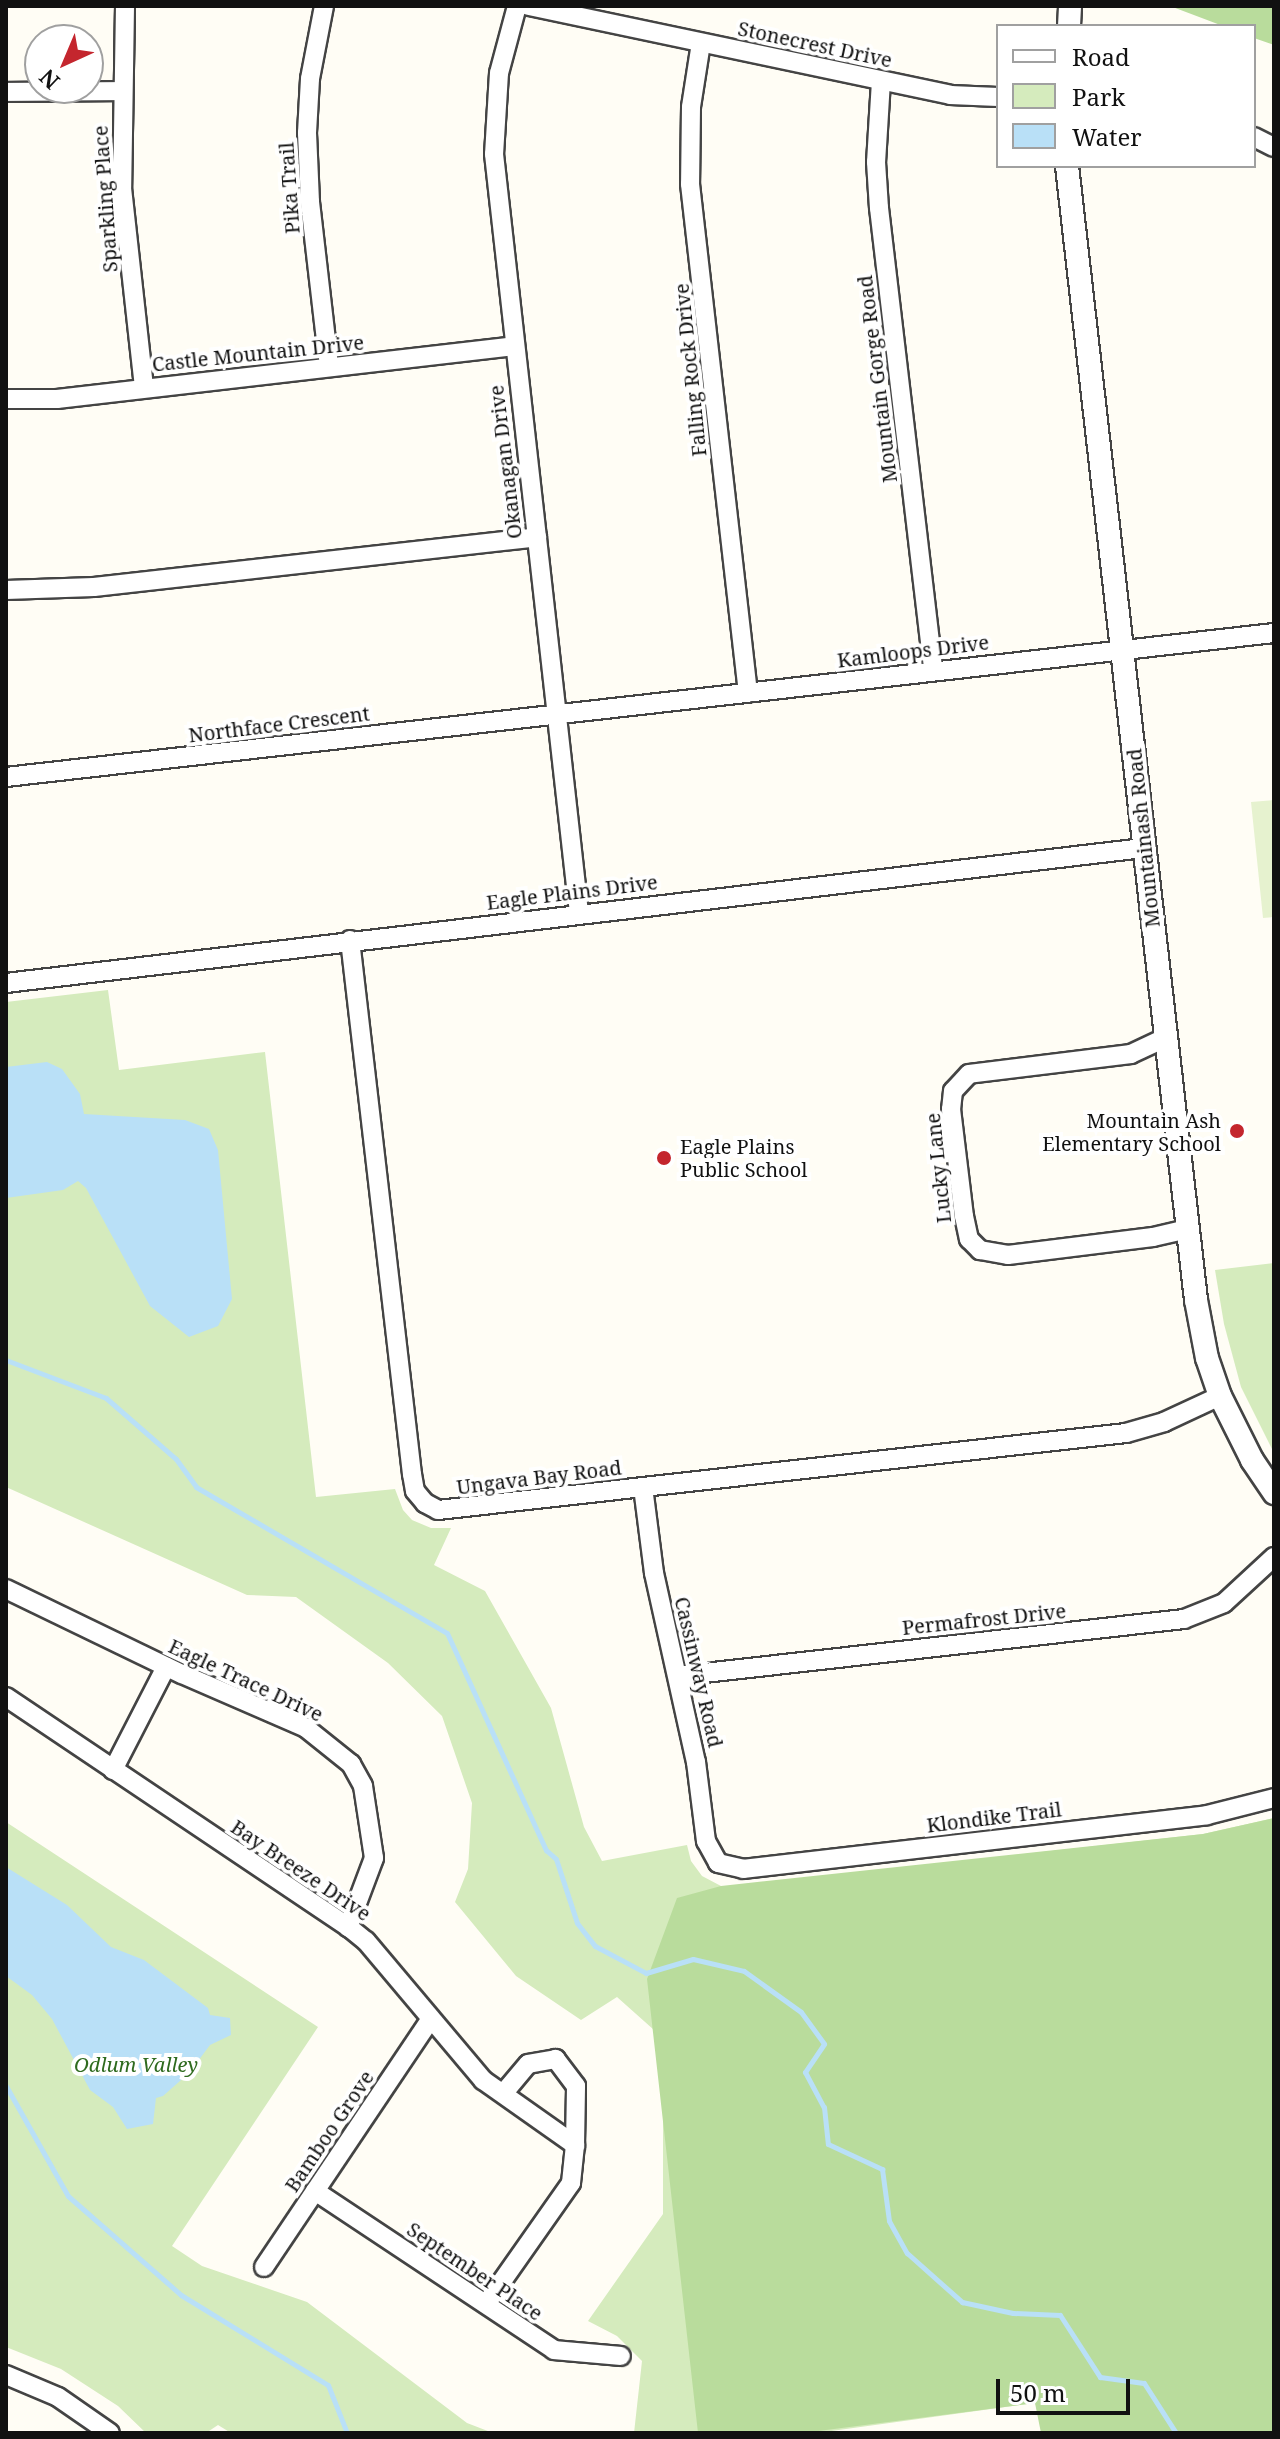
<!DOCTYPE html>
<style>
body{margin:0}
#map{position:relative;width:1280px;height:2439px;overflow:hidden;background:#fffdf5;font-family:"Noto Serif",serif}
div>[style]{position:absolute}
.green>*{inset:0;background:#d5ebbd}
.forest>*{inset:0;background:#b9dc9c}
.pitch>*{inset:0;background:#e6f2cf}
.water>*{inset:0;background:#b9e0f7}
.stream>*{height:5px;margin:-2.5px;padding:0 2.5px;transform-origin:2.5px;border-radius:2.5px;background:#b9e0f7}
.roads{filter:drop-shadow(2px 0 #444) drop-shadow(-2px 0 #444) drop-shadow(0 2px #444) drop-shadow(0 -2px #444)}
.minor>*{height:18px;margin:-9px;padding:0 9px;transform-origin:9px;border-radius:9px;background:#fff}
.tertiary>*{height:22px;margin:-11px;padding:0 11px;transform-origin:11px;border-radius:11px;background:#fff}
.dots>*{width:22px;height:22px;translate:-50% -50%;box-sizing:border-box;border:4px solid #fff;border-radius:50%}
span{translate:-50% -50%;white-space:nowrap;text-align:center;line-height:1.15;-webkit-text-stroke:8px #fff;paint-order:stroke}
.street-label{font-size:20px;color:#111}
.poi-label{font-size:20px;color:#111}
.right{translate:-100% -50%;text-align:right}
.left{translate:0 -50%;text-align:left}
.park-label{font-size:20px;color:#2f6b1f;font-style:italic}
.frame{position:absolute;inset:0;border:8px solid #111;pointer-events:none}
.legend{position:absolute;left:996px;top:24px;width:260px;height:144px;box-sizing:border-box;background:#fff;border:2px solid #a0a0a0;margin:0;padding:10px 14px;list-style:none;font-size:24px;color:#111}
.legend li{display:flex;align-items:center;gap:16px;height:40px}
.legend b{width:40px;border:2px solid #a0a0a0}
.north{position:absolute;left:24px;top:24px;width:80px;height:80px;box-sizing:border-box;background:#fff;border:2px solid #a0a0a0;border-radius:50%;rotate:224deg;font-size:22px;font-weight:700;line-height:32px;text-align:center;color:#111}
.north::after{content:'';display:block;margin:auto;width:28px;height:36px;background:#c4262e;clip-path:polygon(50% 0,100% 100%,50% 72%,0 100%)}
.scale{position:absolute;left:996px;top:2379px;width:134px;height:36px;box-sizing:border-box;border:4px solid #111;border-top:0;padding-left:10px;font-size:24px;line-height:28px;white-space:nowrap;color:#111;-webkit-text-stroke:6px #fff;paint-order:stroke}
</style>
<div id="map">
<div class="green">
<div style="clip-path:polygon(108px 990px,119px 1070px,265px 1052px,316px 1497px,395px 1489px,403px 1510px,412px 1520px,431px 1528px,451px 1528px,434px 1565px,485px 1591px,551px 1708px,584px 1827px,602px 1861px,687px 1845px,691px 1861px,702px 1876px,721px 1886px,733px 1887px,1203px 1834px,1274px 1818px,1274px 2433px,1047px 2433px,1035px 2403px,817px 2433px,634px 2433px,642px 2361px,617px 2336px,588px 2321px,663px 2214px,663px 2038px,617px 1997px,581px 2020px,516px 1976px,455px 1902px,468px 1869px,472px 1803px,442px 1716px,388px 1663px,296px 1597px,247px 1595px,6px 1487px,6px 1002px)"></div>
<div style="clip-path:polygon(1274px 1263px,1274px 1453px,1241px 1387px,1224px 1324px,1215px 1270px)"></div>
<div style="clip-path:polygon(6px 1822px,318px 2027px,172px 2246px,202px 2266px,307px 2302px,467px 2423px,493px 2433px,231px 2433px,218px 2425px,206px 2433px,146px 2433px,118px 2406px,61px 2369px,6px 2347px)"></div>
</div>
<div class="forest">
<div style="clip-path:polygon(1170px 6px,1274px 6px,1274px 45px,1254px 38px,1254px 26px,1223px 26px)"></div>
<div style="clip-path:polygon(1274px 1818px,1274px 2433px,1041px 2433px,1035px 2403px,803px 2433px,698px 2433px,647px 1979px,677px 1898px,721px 1886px,1203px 1834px)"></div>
</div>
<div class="pitch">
<div style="clip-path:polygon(1274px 800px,1274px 917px,1263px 918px,1251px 802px)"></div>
</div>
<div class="water">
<div style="clip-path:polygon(47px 1062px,62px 1069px,80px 1094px,84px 1114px,185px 1120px,209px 1129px,218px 1150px,232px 1299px,218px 1326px,189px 1337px,150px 1306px,86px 1188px,78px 1181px,63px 1190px,6px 1198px,6px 1067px)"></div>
<div style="clip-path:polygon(6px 1867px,67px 1905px,111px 1947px,144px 1960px,208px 2008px,210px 2015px,230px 2018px,231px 2035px,210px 2045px,189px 2073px,163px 2096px,156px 2098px,153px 2124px,127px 2129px,113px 2107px,90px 2090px,52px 2019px,32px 1995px,6px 1976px)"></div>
</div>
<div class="stream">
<div style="left:6px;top:1360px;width:107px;rotate:20.8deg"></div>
<div style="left:106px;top:1398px;width:93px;rotate:41.1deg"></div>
<div style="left:176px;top:1459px;width:34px;rotate:54deg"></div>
<div style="left:196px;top:1487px;width:290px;rotate:30.2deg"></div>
<div style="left:447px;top:1633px;width:239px;rotate:65.5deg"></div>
<div style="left:546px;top:1850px;width:13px;rotate:42deg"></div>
<div style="left:556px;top:1859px;width:67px;rotate:71.8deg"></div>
<div style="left:577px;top:1923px;width:29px;rotate:52deg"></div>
<div style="left:595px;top:1946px;width:58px;rotate:27.9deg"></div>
<div style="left:646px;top:1973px;width:49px;rotate:-16.6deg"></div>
<div style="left:693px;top:1959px;width:52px;rotate:13.2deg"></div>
<div style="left:744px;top:1971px;width:70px;rotate:35.7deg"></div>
<div style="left:801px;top:2012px;width:39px;rotate:54deg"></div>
<div style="left:824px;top:2044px;width:34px;rotate:124deg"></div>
<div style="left:805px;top:2072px;width:40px;rotate:62deg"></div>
<div style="left:824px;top:2107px;width:37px;rotate:84deg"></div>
<div style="left:828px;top:2144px;width:60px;rotate:24.8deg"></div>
<div style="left:882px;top:2169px;width:52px;rotate:82.3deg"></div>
<div style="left:889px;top:2221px;width:37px;rotate:61deg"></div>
<div style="left:907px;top:2253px;width:74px;rotate:41.7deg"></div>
<div style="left:962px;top:2302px;width:52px;rotate:12.2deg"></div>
<div style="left:1013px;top:2313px;width:47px;rotate:2.4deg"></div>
<div style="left:1060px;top:2315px;width:74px;rotate:57.2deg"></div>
<div style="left:1100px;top:2377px;width:44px;rotate:7.8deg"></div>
<div style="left:1144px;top:2383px;width:59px;rotate:57.4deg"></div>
<div style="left:6px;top:2086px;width:126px;rotate:60.6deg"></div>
<div style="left:68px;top:2196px;width:150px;rotate:41.2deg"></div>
<div style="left:181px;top:2295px;width:172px;rotate:31.5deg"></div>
<div style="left:328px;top:2385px;width:52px;rotate:68.4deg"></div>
</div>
<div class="roads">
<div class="minor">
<div style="left:125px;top:6px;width:182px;rotate:90.9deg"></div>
<div style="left:122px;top:188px;width:201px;rotate:83.7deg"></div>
<div style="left:324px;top:6px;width:74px;rotate:100.9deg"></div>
<div style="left:310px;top:79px;width:54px;rotate:93.2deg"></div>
<div style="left:307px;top:133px;width:69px;rotate:87.5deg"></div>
<div style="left:310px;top:202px;width:166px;rotate:83.4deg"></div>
<div style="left:517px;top:6px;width:69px;rotate:105deg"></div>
<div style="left:499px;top:73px;width:81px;rotate:93.5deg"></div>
<div style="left:494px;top:154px;width:764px;rotate:83.61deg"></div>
<div style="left:529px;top:6px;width:430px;rotate:11.9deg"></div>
<div style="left:950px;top:95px;width:48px;rotate:2.4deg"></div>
<div style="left:701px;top:43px;width:65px;rotate:98.9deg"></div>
<div style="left:691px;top:107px;width:77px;rotate:90.7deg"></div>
<div style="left:690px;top:184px;width:512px;rotate:83.5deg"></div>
<div style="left:881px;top:81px;width:81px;rotate:93.5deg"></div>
<div style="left:876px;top:162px;width:46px;rotate:86.3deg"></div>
<div style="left:879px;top:208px;width:466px;rotate:83.3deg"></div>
<div style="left:6px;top:92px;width:116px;rotate:-0.5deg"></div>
<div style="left:1254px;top:137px;width:22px;rotate:27deg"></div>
<div style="left:6px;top:399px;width:51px"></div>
<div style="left:57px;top:399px;width:460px;rotate:-6.6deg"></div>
<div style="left:6px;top:590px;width:88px;rotate:-2deg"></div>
<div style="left:94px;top:587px;width:446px;rotate:-6.4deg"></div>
<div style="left:6px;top:777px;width:1276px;rotate:-6.48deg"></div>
<div style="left:350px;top:940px;width:538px;rotate:83.38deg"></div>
<div style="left:412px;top:1474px;width:17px;rotate:80deg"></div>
<div style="left:415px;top:1491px;width:16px;rotate:50deg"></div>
<div style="left:425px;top:1503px;width:15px;rotate:28deg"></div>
<div style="left:438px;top:1510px;width:692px;rotate:-6.39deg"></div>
<div style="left:1126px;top:1433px;width:40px;rotate:-16deg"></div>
<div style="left:1164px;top:1422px;width:62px;rotate:-24.9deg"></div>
<div style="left:6px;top:983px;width:1145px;rotate:-6.77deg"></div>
<div style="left:1165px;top:1038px;width:38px;rotate:155deg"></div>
<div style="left:1131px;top:1054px;width:163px;rotate:173deg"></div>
<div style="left:969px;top:1074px;width:23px;rotate:133deg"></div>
<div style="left:953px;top:1091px;width:18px;rotate:96deg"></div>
<div style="left:951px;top:1109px;width:108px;rotate:83.1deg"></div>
<div style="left:964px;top:1216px;width:24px;rotate:78deg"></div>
<div style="left:969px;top:1239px;width:16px;rotate:45deg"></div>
<div style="left:980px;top:1250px;width:28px;rotate:10deg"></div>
<div style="left:1008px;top:1255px;width:146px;rotate:-7.1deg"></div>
<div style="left:1153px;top:1237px;width:35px;rotate:-13deg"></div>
<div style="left:643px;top:1487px;width:87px;rotate:82.7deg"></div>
<div style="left:654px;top:1573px;width:194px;rotate:77.5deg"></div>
<div style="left:696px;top:1762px;width:80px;rotate:82.8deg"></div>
<div style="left:706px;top:1841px;width:25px;rotate:61deg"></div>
<div style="left:718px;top:1863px;width:26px;rotate:13deg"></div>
<div style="left:743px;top:1869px;width:467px;rotate:-6.6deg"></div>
<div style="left:1207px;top:1815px;width:69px;rotate:-14.2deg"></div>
<div style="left:6px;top:1589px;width:195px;rotate:25.8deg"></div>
<div style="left:182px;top:1674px;width:135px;rotate:23.5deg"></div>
<div style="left:306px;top:1728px;width:58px;rotate:38.7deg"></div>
<div style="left:351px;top:1764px;width:25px;rotate:61deg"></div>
<div style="left:363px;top:1786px;width:73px;rotate:81.3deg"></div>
<div style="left:374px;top:1858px;width:74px;rotate:110.6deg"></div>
<div style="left:678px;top:1676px;width:509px;rotate:-6.43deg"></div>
<div style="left:1184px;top:1619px;width:43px;rotate:-21.8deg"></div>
<div style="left:1224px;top:1603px;width:68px;rotate:-42.6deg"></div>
<div style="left:6px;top:1697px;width:416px;rotate:33.9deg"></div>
<div style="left:351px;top:1929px;width:19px;rotate:39deg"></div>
<div style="left:366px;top:1941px;width:182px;rotate:49.9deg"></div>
<div style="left:483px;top:2080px;width:113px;rotate:35.2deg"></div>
<div style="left:113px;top:1770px;width:116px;rotate:-62.8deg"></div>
<div style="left:315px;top:2191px;width:287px;rotate:33.6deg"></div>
<div style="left:554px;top:2350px;width:67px;rotate:5.1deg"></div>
<div style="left:264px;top:2267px;width:298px;rotate:-56.1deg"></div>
<div style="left:486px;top:2304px;width:148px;rotate:-54.9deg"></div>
<div style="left:571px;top:2183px;width:38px;rotate:-84deg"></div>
<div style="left:575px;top:2145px;width:59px;rotate:-89deg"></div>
<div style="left:576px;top:2086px;width:34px;rotate:-127deg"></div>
<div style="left:556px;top:2059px;width:28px;rotate:170deg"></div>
<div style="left:528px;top:2064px;width:38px;rotate:130deg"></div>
<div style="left:6px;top:2375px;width:56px;rotate:22.9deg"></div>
<div style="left:58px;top:2397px;width:63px;rotate:34.7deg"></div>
</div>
<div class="tertiary">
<div style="left:1069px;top:26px;width:20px;rotate:-87deg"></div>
<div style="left:1067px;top:166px;width:1141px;rotate:83.51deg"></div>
<div style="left:1196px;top:1300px;width:59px;rotate:79.3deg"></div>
<div style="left:1207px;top:1358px;width:40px;rotate:71.1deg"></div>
<div style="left:1220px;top:1396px;width:72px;rotate:63.4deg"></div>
<div style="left:1252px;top:1460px;width:40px;rotate:56deg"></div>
</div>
</div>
<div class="dots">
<div style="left:1237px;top:1131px;background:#c4262e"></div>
<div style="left:664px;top:1158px;background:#c4262e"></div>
</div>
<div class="street-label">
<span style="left:815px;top:44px;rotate:12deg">Stonecrest Drive</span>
<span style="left:289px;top:188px;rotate:-94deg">Pika Trail</span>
<span style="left:105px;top:199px;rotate:-94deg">Sparkling Place</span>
<span style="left:258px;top:353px;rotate:-6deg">Castle Mountain Drive</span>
<span style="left:690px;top:370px;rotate:-96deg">Falling Rock Drive</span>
<span style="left:877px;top:379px;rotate:-97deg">Mountain Gorge Road</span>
<span style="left:505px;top:462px;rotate:-97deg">Okanagan Drive</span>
<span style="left:913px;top:651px;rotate:-7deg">Kamloops Drive</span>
<span style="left:279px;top:724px;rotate:-7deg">Northface Crescent</span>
<span style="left:1143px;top:838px;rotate:-96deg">Mountainash Road</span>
<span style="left:572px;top:892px;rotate:-7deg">Eagle Plains Drive</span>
<span style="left:938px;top:1168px;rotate:-96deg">Lucky Lane</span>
<span style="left:539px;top:1477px;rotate:-7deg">Ungava Bay Road</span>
<span style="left:984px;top:1619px;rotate:-6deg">Permafrost Drive</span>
<span style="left:699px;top:1672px;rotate:77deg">Cassinway Road</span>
<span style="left:246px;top:1680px;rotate:25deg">Eagle Trace Drive</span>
<span style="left:994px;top:1817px;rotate:-7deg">Klondike Trail</span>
<span style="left:301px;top:1870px;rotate:34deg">Bay Breeze Drive</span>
<span style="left:329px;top:2131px;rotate:-56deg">Bamboo Grove</span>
<span style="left:475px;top:2271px;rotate:34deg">September Place</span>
</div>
<div class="poi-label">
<span class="right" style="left:1221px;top:1132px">Mountain Ash<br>Elementary School</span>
<span class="left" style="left:680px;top:1158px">Eagle Plains<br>Public School</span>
</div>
<div class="park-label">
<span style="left:136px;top:2064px">Odlum Valley</span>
</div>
<div class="frame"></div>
<ul class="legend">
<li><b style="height:10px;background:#fff"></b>Road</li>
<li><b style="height:22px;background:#d5ebbd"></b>Park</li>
<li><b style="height:22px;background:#b9e0f7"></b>Water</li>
</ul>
<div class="north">N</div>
<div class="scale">50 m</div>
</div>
